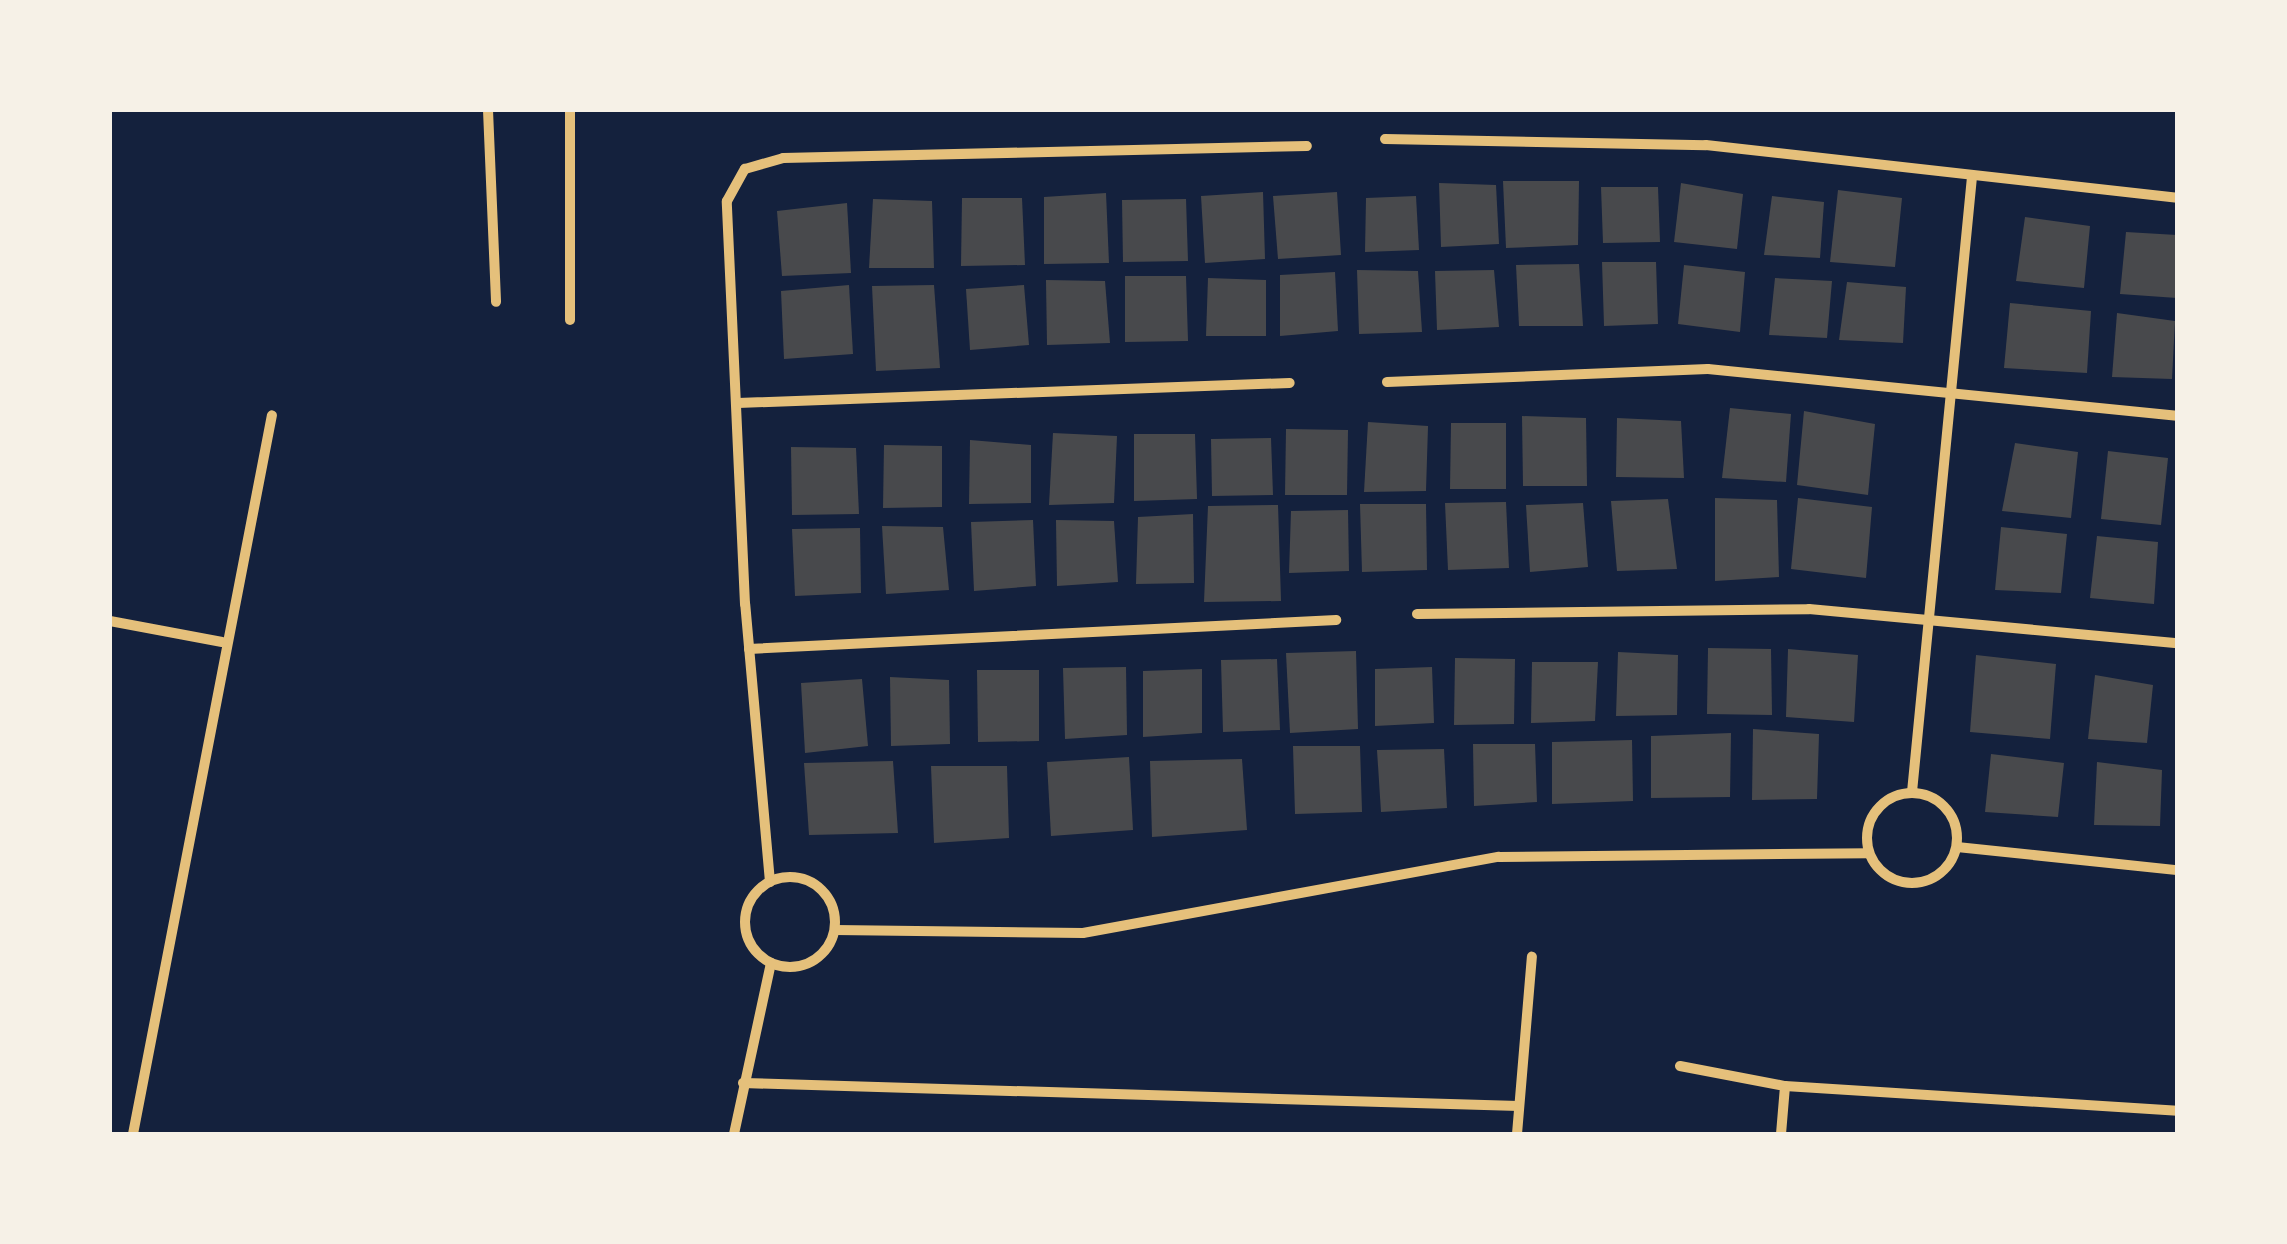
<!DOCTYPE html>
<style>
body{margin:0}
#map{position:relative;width:2287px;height:1244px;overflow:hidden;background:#14213d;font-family:Inter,sans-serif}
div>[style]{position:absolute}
.building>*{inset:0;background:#48494c}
.minor>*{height:10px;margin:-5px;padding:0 5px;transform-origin:5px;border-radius:5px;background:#e5c07b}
.minor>.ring{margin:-5px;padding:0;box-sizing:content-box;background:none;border:10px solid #e5c07b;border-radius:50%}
span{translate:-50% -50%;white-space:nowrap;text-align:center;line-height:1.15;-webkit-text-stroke:8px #f6f1e7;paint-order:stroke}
.frame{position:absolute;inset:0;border:112px solid #f6f1e7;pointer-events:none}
</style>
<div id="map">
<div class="building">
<div style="clip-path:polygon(1503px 181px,1579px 181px,1578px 245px,1506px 248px)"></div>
<div style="clip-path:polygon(1439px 183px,1496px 185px,1499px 244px,1441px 247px)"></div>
<div style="clip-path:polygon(1681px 183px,1743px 194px,1737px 249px,1674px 242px)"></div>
<div style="clip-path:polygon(1601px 187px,1658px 187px,1660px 242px,1603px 243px)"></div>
<div style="clip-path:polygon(1838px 190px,1902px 198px,1895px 267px,1830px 262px)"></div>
<div style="clip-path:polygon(1263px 192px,1265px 259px,1205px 263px,1201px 196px)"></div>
<div style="clip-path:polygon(1337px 192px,1341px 255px,1278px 259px,1273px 196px)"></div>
<div style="clip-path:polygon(1106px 193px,1109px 263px,1044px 264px,1044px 197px)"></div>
<div style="clip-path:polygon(1416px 196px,1419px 250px,1365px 252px,1366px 198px)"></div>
<div style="clip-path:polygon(1772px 196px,1824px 202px,1820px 258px,1764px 255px)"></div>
<div style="clip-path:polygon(962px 198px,1022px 198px,1025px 265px,961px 266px)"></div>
<div style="clip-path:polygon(873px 199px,932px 201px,934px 268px,869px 268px)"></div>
<div style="clip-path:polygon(1186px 199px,1188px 261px,1123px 262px,1122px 200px)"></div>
<div style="clip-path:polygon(847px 203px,851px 273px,782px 276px,777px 211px)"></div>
<div style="clip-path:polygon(2025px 217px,2090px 226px,2084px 288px,2016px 281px)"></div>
<div style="clip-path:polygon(2126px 232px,2177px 235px,2177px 298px,2120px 294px)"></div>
<div style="clip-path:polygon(1602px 262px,1656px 262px,1658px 324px,1604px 326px)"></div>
<div style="clip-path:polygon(1579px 264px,1583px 326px,1519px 326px,1516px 265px)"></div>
<div style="clip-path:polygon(1684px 265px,1745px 272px,1740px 332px,1678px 324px)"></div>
<div style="clip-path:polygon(1357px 270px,1418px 271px,1422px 332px,1359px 334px)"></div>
<div style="clip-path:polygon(1494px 270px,1499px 327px,1437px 330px,1435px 271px)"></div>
<div style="clip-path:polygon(1335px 272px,1338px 331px,1280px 336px,1280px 275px)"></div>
<div style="clip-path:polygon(1125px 276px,1186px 276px,1188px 341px,1125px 342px)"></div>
<div style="clip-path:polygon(1208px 278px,1266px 280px,1266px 336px,1206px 336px)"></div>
<div style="clip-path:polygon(1775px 278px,1832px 281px,1827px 338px,1769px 335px)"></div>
<div style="clip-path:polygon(1046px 280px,1105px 281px,1110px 343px,1047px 345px)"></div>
<div style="clip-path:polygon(1847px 282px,1906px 287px,1903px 343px,1839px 340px)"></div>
<div style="clip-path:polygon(849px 285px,853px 354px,784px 359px,781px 291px)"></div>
<div style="clip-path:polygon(934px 285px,940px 368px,876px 371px,872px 286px)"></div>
<div style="clip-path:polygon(1024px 285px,1029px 345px,970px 350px,966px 289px)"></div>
<div style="clip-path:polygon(2010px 303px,2091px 311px,2087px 373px,2004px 368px)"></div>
<div style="clip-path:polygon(2117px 313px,2175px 321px,2172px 379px,2112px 377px)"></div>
<div style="clip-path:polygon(1730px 408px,1791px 414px,1786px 482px,1722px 478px)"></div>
<div style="clip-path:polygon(1804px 411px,1875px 424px,1868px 495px,1797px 485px)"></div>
<div style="clip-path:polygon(1522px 416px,1586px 418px,1587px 486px,1523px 486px)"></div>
<div style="clip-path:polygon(1617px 418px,1681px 421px,1684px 478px,1616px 477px)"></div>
<div style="clip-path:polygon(1368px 422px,1428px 426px,1426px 491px,1364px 492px)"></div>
<div style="clip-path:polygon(1451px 423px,1506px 423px,1506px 489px,1450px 489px)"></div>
<div style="clip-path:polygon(1286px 429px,1348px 430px,1347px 495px,1285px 495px)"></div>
<div style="clip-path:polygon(1053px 433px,1117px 436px,1114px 503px,1049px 505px)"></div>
<div style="clip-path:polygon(1134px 434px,1195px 434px,1197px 499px,1134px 501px)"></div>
<div style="clip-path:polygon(1271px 438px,1273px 495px,1212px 496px,1211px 439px)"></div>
<div style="clip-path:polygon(970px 440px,1031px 445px,1031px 503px,969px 504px)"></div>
<div style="clip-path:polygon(2015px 443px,2078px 452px,2071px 518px,2002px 511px)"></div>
<div style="clip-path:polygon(884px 445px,942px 446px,942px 507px,883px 508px)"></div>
<div style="clip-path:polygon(791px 447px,856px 448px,859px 514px,792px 515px)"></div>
<div style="clip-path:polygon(2108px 451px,2168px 458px,2161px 525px,2101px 519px)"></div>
<div style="clip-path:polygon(1715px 498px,1777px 500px,1779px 577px,1715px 581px)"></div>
<div style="clip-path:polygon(1798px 498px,1872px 507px,1866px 578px,1791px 569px)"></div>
<div style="clip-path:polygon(1668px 499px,1677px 569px,1617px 571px,1611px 501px)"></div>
<div style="clip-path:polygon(1506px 502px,1509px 568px,1448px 570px,1445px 503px)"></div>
<div style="clip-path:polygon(1583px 503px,1588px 567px,1530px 572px,1526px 505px)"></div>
<div style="clip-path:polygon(1360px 504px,1426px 504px,1427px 570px,1362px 572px)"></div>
<div style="clip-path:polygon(1278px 505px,1281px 601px,1204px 602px,1208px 506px)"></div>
<div style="clip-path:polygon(1348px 510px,1349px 571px,1289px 573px,1291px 511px)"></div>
<div style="clip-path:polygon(1193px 514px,1194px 583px,1136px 584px,1138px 517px)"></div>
<div style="clip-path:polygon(1033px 520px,1036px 586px,974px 591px,971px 522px)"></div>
<div style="clip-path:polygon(1056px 520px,1114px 521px,1118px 582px,1057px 586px)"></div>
<div style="clip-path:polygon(882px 526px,943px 527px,949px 590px,886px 594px)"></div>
<div style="clip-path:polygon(2001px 527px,2067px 534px,2061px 593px,1995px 590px)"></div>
<div style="clip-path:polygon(860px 528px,861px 593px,795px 596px,792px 529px)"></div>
<div style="clip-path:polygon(2097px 536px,2158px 542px,2154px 604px,2090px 598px)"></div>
<div style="clip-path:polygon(1708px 648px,1771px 649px,1772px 715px,1707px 714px)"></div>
<div style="clip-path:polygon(1788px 649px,1858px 655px,1854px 722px,1786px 717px)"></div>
<div style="clip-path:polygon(1356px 651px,1358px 729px,1290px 733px,1286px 653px)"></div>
<div style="clip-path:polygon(1618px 652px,1678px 655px,1677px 715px,1616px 716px)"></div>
<div style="clip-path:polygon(1976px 655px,2056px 664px,2050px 739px,1970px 732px)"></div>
<div style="clip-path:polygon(1455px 658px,1515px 659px,1514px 724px,1454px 725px)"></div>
<div style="clip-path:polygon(1277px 659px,1280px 730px,1223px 732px,1221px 660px)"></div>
<div style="clip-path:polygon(1532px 662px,1598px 662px,1595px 721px,1531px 723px)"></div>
<div style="clip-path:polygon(1126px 667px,1127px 735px,1065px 739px,1063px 668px)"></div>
<div style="clip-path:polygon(1432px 667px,1434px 723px,1375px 726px,1375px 669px)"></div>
<div style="clip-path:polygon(1202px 669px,1202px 733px,1143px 737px,1143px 671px)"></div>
<div style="clip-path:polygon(977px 670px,1039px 670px,1039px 741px,978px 742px)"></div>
<div style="clip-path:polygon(2095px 675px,2153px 685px,2147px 743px,2088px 739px)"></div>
<div style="clip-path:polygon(890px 677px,949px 680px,950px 744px,891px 746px)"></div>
<div style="clip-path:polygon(862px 679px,868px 746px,805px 753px,801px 683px)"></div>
<div style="clip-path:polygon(1753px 729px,1819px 734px,1817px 799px,1752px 800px)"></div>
<div style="clip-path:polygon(1731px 733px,1730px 797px,1651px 798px,1651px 736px)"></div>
<div style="clip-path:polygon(1632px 740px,1633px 801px,1552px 804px,1552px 742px)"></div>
<div style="clip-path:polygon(1473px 744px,1535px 744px,1537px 802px,1474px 806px)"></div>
<div style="clip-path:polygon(1293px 746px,1360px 746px,1362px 812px,1295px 814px)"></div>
<div style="clip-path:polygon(1444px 749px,1447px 808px,1381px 812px,1377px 750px)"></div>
<div style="clip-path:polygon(1991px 754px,2064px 763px,2058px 817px,1985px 812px)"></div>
<div style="clip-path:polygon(1129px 757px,1133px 830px,1051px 836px,1047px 762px)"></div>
<div style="clip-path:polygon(1242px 759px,1247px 830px,1152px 837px,1150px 761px)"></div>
<div style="clip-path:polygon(893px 761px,898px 833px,809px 835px,804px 763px)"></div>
<div style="clip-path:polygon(2097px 762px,2162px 770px,2160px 826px,2094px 825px)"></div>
<div style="clip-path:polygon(931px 766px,1007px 766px,1009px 838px,934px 843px)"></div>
</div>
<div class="minor">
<div style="left:488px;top:110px;width:192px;rotate:87.6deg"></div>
<div style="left:1385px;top:139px;width:321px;rotate:1.1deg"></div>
<div style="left:1706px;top:145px;width:474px;rotate:6.4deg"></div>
<div style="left:570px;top:320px;width:210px;rotate:-90deg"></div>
<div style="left:1387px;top:382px;width:321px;rotate:-2.3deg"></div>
<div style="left:1708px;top:369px;width:471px;rotate:5.7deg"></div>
<div style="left:738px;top:403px;width:552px;rotate:-2.08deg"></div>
<div style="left:1417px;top:614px;width:392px;rotate:-0.7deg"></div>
<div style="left:1809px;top:609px;width:370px;rotate:5.3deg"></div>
<div style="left:110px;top:621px;width:114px;rotate:10.6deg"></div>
<div style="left:749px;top:649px;width:588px;rotate:-2.83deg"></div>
<div style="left:1912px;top:792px;width:618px;rotate:-84.43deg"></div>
<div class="ring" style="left:1867px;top:793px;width:80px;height:80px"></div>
<div style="left:1957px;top:847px;width:221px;rotate:6deg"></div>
<div class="ring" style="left:745px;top:877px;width:80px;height:80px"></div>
<div style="left:770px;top:882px;width:279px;rotate:-95.1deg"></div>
<div style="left:745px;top:604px;width:403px;rotate:-92.6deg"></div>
<div style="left:727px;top:201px;width:37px;rotate:-61deg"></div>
<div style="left:745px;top:169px;width:40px;rotate:-16deg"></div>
<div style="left:783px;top:158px;width:524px;rotate:-1.31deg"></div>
<div style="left:835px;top:930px;width:248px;rotate:0.7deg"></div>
<div style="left:1083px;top:933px;width:423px;rotate:-10.4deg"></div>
<div style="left:1499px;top:857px;width:370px;rotate:-0.6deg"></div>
<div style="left:1680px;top:1066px;width:107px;rotate:10.8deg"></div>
<div style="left:1785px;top:1086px;width:393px;rotate:3.6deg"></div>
<div style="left:743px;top:1083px;width:776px;rotate:1.7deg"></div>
<div style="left:133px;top:1134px;width:732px;rotate:-79.06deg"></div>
<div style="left:734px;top:1134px;width:175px;rotate:-77.8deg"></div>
<div style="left:1517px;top:1134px;width:178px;rotate:-85.2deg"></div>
<div style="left:1781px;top:1134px;width:48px;rotate:-85.2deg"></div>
</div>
<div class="frame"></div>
</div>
